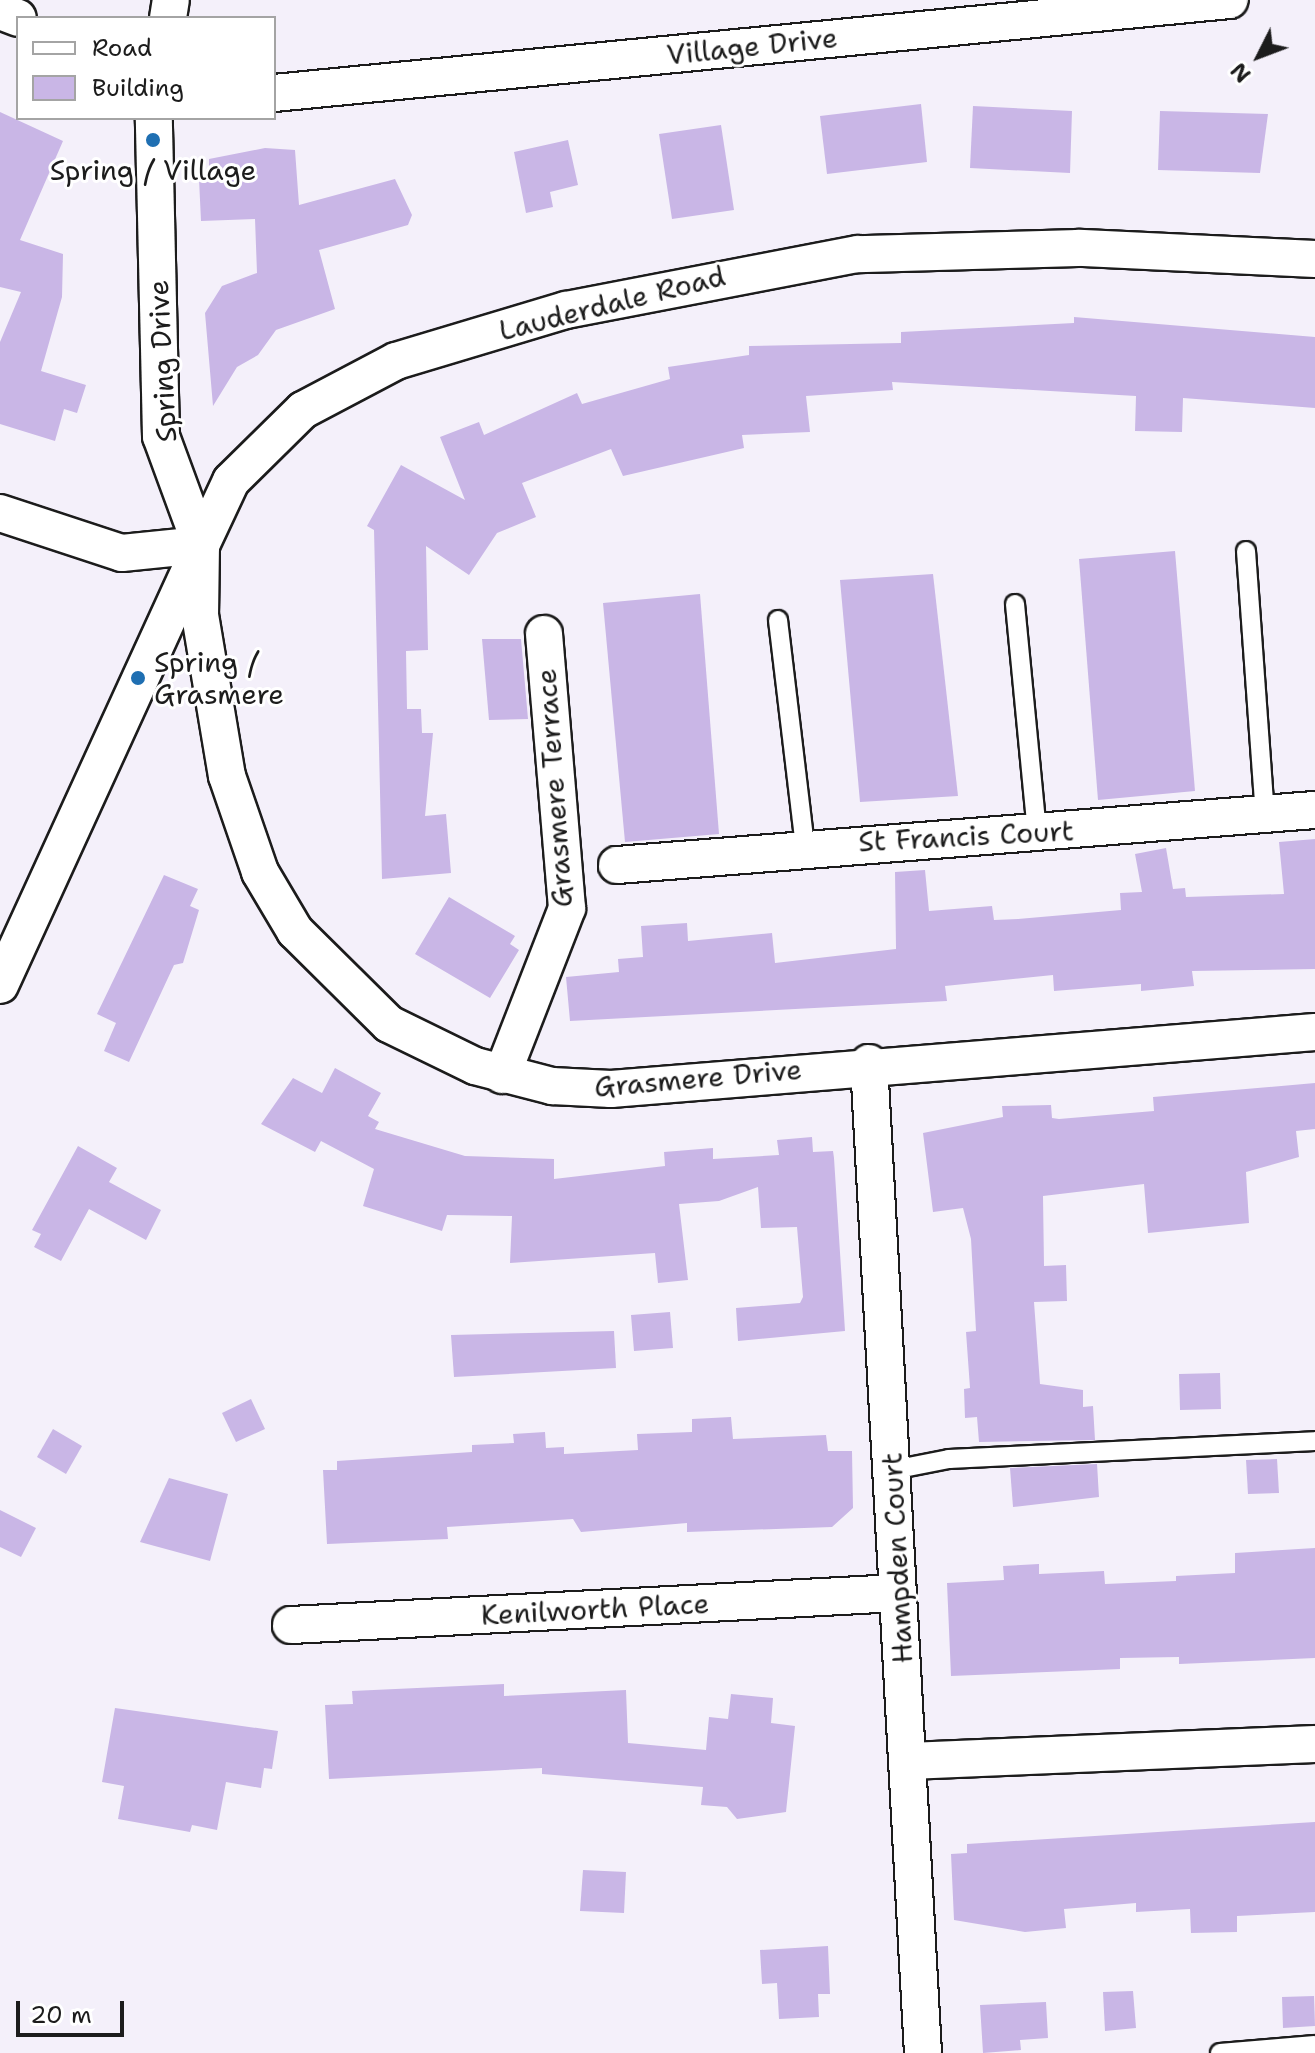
<!DOCTYPE html>
<style>
body{margin:0}
#map{position:relative;width:1315px;height:2053px;overflow:hidden;background:#f4f0fa;font-family:"Shantell Sans",sans-serif}
div>[style]{position:absolute}
.building>*{inset:0;background:#c9b6e6}
.roads{filter:drop-shadow(2px 0 #1c1c1c) drop-shadow(-2px 0 #1c1c1c) drop-shadow(0 2px #1c1c1c) drop-shadow(0 -2px #1c1c1c)}
.service>*{height:18px;margin:-9px;padding:0 9px;transform-origin:9px;border-radius:9px;background:#fff}
.minor>*{height:36px;margin:-18px;padding:0 18px;transform-origin:18px;border-radius:18px;background:#fff}
.dots>*{width:22px;height:22px;translate:-50% -50%;box-sizing:border-box;border:4px solid #fff;border-radius:50%}
span{translate:-50% -50%;white-space:nowrap;text-align:center;line-height:1.15;-webkit-text-stroke:6px #fff;paint-order:stroke}
.street-label{font-size:28px;color:#1c1c1c}
.poi-label{font-size:28px;color:#1c1c1c}
.left{translate:0 -50%;text-align:left}
.legend{position:absolute;left:16px;top:16px;width:260px;height:104px;box-sizing:border-box;background:#fff;border:2px solid #a4a4a4;margin:0;padding:10px 14px;list-style:none;font-size:24px;color:#1c1c1c}
.legend li{display:flex;align-items:center;gap:16px;height:40px}
.legend b{width:40px;border:2px solid #a4a4a4}
.north{position:absolute;left:1219px;top:16px;width:80px;height:80px;-webkit-text-stroke:6px #fff;paint-order:stroke;rotate:228deg;font-size:22px;font-weight:700;line-height:32px;text-align:center;color:#1c1c1c}
.north::after{content:'';display:block;margin:auto;width:28px;height:36px;background:#1c1c1c;clip-path:polygon(50% 0,100% 100%,50% 72%,0 100%)}
.scale{position:absolute;left:16px;top:2001px;width:108px;height:36px;box-sizing:border-box;border:4px solid #1c1c1c;border-top:0;padding-left:10px;font-size:24px;line-height:28px;white-space:nowrap;color:#1c1c1c;-webkit-text-stroke:6px #fff;paint-order:stroke}
</style>
<div id="map">
<div class="building">
<div style="clip-path:polygon(921px 104px,927px 162px,827px 174px,820px 116px)"></div>
<div style="clip-path:polygon(973px 106px,1072px 111px,1070px 173px,970px 168px)"></div>
<div style="clip-path:polygon(1160px 111px,1268px 114px,1260px 173px,1158px 170px)"></div>
<div style="clip-path:polygon(0 112px,63px 141px,20px 240px,63px 254px,62px 297px,41px 371px,86px 385px,77px 413px,64px 409px,55px 441px,0 424px,0 342px,21px 292px,0 287px)"></div>
<div style="clip-path:polygon(721px 125px,734px 210px,672px 219px,659px 134px)"></div>
<div style="clip-path:polygon(568px 140px,578px 185px,550px 192px,553px 207px,526px 213px,514px 152px)"></div>
<div style="clip-path:polygon(265px 148px,295px 150px,299px 205px,395px 179px,412px 215px,408px 225px,319px 250px,335px 309px,276px 330px,258px 355px,237px 367px,213px 406px,205px 313px,222px 286px,257px 273px,255px 219px,201px 221px,199px 179px,209px 177px,209px 159px)"></div>
<div style="clip-path:polygon(1074px 317px,1315px 337px,1315px 408px,1183px 398px,1182px 432px,1135px 431px,1136px 396px,892px 382px,893px 390px,806px 396px,810px 432px,742px 435px,744px 448px,623px 476px,611px 449px,522px 483px,536px 517px,497px 533px,469px 575px,426px 546px,428px 650px,406px 651px,407px 709px,421px 709px,422px 733px,433px 733px,425px 816px,446px 814px,451px 873px,382px 879px,374px 530px,367px 526px,401px 465px,465px 500px,440px 437px,479px 422px,484px 435px,577px 393px,582px 404px,670px 379px,668px 367px,749px 355px,749px 346px,901px 343px,901px 332px,1074px 323px)"></div>
<div style="clip-path:polygon(1175px 551px,1195px 791px,1098px 800px,1079px 559px)"></div>
<div style="clip-path:polygon(933px 574px,958px 796px,860px 802px,840px 580px)"></div>
<div style="clip-path:polygon(700px 594px,719px 834px,625px 842px,603px 603px)"></div>
<div style="clip-path:polygon(482px 639px,521px 639px,528px 719px,489px 720px)"></div>
<div style="clip-path:polygon(1315px 839px,1315px 969px,1192px 971px,1194px 986px,1141px 991px,1141px 984px,1054px 991px,1053px 975px,945px 986px,947px 1001px,570px 1021px,566px 977px,619px 972px,618px 959px,643px 957px,641px 926px,687px 923px,688px 941px,772px 933px,775px 963px,896px 949px,895px 872px,925px 870px,929px 911px,992px 906px,994px 920px,1018px 919px,1121px 910px,1120px 893px,1142px 892px,1135px 854px,1166px 848px,1173px 889px,1185px 888px,1186px 897px,1284px 894px,1279px 842px)"></div>
<div style="clip-path:polygon(164px 875px,198px 889px,190px 906px,199px 910px,183px 963px,174px 965px,129px 1062px,104px 1051px,116px 1023px,97px 1014px)"></div>
<div style="clip-path:polygon(449px 897px,515px 936px,510px 944px,519px 950px,490px 998px,415px 954px)"></div>
<div style="clip-path:polygon(335px 1068px,381px 1093px,368px 1116px,379px 1122px,375px 1129px,465px 1156px,554px 1159px,554px 1179px,665px 1166px,664px 1152px,713px 1148px,713px 1159px,779px 1155px,777px 1140px,812px 1137px,813px 1152px,833px 1151px,834px 1158px,845px 1331px,738px 1341px,736px 1308px,800px 1303px,803px 1297px,797px 1227px,761px 1228px,758px 1187px,719px 1201px,679px 1204px,688px 1280px,658px 1283px,655px 1253px,510px 1263px,512px 1216px,447px 1215px,442px 1231px,363px 1206px,374px 1169px,321px 1141px,315px 1152px,261px 1124px,293px 1078px,322px 1093px)"></div>
<div style="clip-path:polygon(1315px 1083px,1315px 1129px,1296px 1131px,1299px 1157px,1246px 1172px,1249px 1223px,1148px 1233px,1144px 1184px,1043px 1196px,1044px 1266px,1066px 1265px,1067px 1301px,1034px 1302px,1040px 1384px,1083px 1390px,1083px 1407px,1093px 1406px,1095px 1440px,979px 1442px,977px 1417px,965px 1418px,964px 1389px,970px 1388px,966px 1332px,976px 1331px,971px 1239px,963px 1208px,933px 1212px,923px 1133px,1003px 1117px,1002px 1106px,1051px 1105px,1052px 1118px,1059px 1119px,1154px 1111px,1153px 1097px)"></div>
<div style="clip-path:polygon(78px 1146px,117px 1168px,109px 1182px,161px 1210px,146px 1240px,89px 1209px,61px 1261px,34px 1247px,41px 1234px,32px 1230px)"></div>
<div style="clip-path:polygon(670px 1312px,673px 1348px,634px 1351px,631px 1315px)"></div>
<div style="clip-path:polygon(614px 1331px,616px 1368px,454px 1377px,451px 1335px)"></div>
<div style="clip-path:polygon(1220px 1373px,1221px 1409px,1180px 1410px,1179px 1374px)"></div>
<div style="clip-path:polygon(251px 1399px,265px 1429px,236px 1442px,222px 1413px)"></div>
<div style="clip-path:polygon(731px 1417px,733px 1439px,826px 1435px,828px 1451px,852px 1451px,853px 1508px,832px 1527px,687px 1532px,687px 1523px,581px 1532px,573px 1519px,447px 1527px,448px 1539px,327px 1544px,323px 1470px,337px 1470px,337px 1461px,472px 1452px,472px 1445px,514px 1443px,513px 1434px,545px 1432px,546px 1448px,564px 1447px,564px 1454px,638px 1450px,637px 1434px,692px 1432px,692px 1419px)"></div>
<div style="clip-path:polygon(53px 1429px,82px 1446px,66px 1474px,37px 1457px)"></div>
<div style="clip-path:polygon(1277px 1459px,1279px 1493px,1248px 1494px,1246px 1460px)"></div>
<div style="clip-path:polygon(1097px 1464px,1099px 1497px,1013px 1507px,1010px 1468px)"></div>
<div style="clip-path:polygon(169px 1478px,228px 1494px,210px 1561px,140px 1542px)"></div>
<div style="clip-path:polygon(0 1510px,36px 1528px,21px 1557px,0 1547px)"></div>
<div style="clip-path:polygon(1315px 1548px,1315px 1658px,1179px 1664px,1179px 1657px,1120px 1658px,1120px 1669px,951px 1676px,947px 1583px,1004px 1580px,1003px 1566px,1039px 1564px,1039px 1574px,1104px 1571px,1105px 1584px,1176px 1581px,1176px 1576px,1235px 1573px,1235px 1553px)"></div>
<div style="clip-path:polygon(504px 1684px,504px 1696px,626px 1690px,628px 1743px,706px 1750px,709px 1717px,728px 1719px,731px 1694px,773px 1698px,771px 1723px,795px 1726px,786px 1812px,737px 1819px,727px 1807px,701px 1805px,703px 1787px,542px 1774px,542px 1768px,329px 1779px,325px 1705px,353px 1704px,352px 1691px)"></div>
<div style="clip-path:polygon(115px 1708px,278px 1731px,272px 1769px,264px 1768px,261px 1788px,226px 1782px,217px 1830px,192px 1825px,190px 1832px,118px 1819px,124px 1786px,102px 1782px)"></div>
<div style="clip-path:polygon(1315px 1822px,1315px 1912px,1237px 1916px,1237px 1932px,1191px 1933px,1190px 1909px,1136px 1912px,1136px 1903px,1064px 1909px,1066px 1928px,1025px 1932px,954px 1920px,951px 1854px,967px 1853px,967px 1844px)"></div>
<div style="clip-path:polygon(583px 1870px,626px 1872px,624px 1913px,580px 1911px)"></div>
<div style="clip-path:polygon(828px 1946px,830px 1994px,818px 1994px,819px 2017px,779px 2019px,777px 1983px,762px 1984px,760px 1950px)"></div>
<div style="clip-path:polygon(1133px 1991px,1136px 2028px,1105px 2031px,1103px 1992px)"></div>
<div style="clip-path:polygon(1314px 1996px,1315px 2026px,1283px 2028px,1282px 1997px)"></div>
<div style="clip-path:polygon(1046px 2002px,1048px 2038px,1020px 2040px,1021px 2050px,983px 2053px,980px 2005px)"></div>
</div>
<div class="roads">
<div class="service">
<div style="left:1246px;top:551px;width:265px;rotate:85.9deg"></div>
<div style="left:1015px;top:604px;width:230px;rotate:84.5deg"></div>
<div style="left:778px;top:620px;width:228px;rotate:83.2deg"></div>
<div style="left:893px;top:1470px;width:57px;rotate:-11.1deg"></div>
<div style="left:949px;top:1459px;width:366px;rotate:-2.8deg"></div>
<div style="left:1220px;top:2053px;width:95px;rotate:-4.8deg"></div>
</div>
<div class="minor">
<div style="left:0;top:11px;width:19px;rotate:21deg"></div>
<div style="left:168px;top:18px;width:18px;rotate:-81deg"></div>
<div style="left:274px;top:93px;width:960px;rotate:-5.56deg"></div>
<div style="left:1315px;top:259px;width:237px;rotate:-177.3deg"></div>
<div style="left:1078px;top:248px;width:221px;rotate:178.4deg"></div>
<div style="left:857px;top:254px;width:296px;rotate:169.1deg"></div>
<div style="left:566px;top:310px;width:177px;rotate:163.3deg"></div>
<div style="left:396px;top:361px;width:105px;rotate:152.2deg"></div>
<div style="left:303px;top:410px;width:101px;rotate:135.4deg"></div>
<div style="left:231px;top:481px;width:71px;rotate:115.1deg"></div>
<div style="left:201px;top:545px;width:70px;rotate:90.8deg"></div>
<div style="left:200px;top:615px;width:163px;rotate:80.5deg"></div>
<div style="left:227px;top:776px;width:102px;rotate:71deg"></div>
<div style="left:260px;top:872px;width:69px;rotate:59.3deg"></div>
<div style="left:295px;top:931px;width:132px;rotate:44.7deg"></div>
<div style="left:389px;top:1024px;width:96px;rotate:26deg"></div>
<div style="left:475px;top:1066px;width:80px;rotate:14.6deg"></div>
<div style="left:552px;top:1086px;width:59px;rotate:2.9deg"></div>
<div style="left:611px;top:1089px;width:706px;rotate:-4.63deg"></div>
<div style="left:0;top:513px;width:128px;rotate:18.2deg"></div>
<div style="left:122px;top:553px;width:79px;rotate:-5.8deg"></div>
<div style="left:617px;top:865px;width:700px;rotate:-4.51deg"></div>
<div style="left:0;top:985px;width:484px;rotate:-65.4deg"></div>
<div style="left:201px;top:545px;width:116px;rotate:-110.2deg"></div>
<div style="left:161px;top:436px;width:318px;rotate:-91.3deg"></div>
<div style="left:869px;top:1063px;width:991px;rotate:86.88deg"></div>
<div style="left:502px;top:1075px;width:179px;rotate:-68.7deg"></div>
<div style="left:567px;top:908px;width:275px;rotate:-94.8deg"></div>
<div style="left:291px;top:1625px;width:608px;rotate:-3.02deg"></div>
<div style="left:909px;top:1761px;width:406px;rotate:-2.4deg"></div>
</div>
</div>
<div class="dots">
<div style="left:153px;top:140px;background:#1f6fb2"></div>
<div style="left:138px;top:678px;background:#1f6fb2"></div>
</div>
<div class="street-label">
<span style="left:752px;top:46px;rotate:-6deg">Village Drive</span>
<span style="left:612px;top:303px;rotate:-14deg">Lauderdale Road</span>
<span style="left:162px;top:361px;rotate:-93deg">Spring Drive</span>
<span style="left:554px;top:788px;rotate:-94deg">Grasmere Terrace</span>
<span style="left:966px;top:836px;rotate:-3deg">St Francis Court</span>
<span style="left:698px;top:1078px;rotate:-5deg">Grasmere Drive</span>
<span style="left:897px;top:1558px;rotate:-93deg">Hampden Court</span>
<span style="left:595px;top:1609px;rotate:-3deg">Kenilworth Place</span>
</div>
<div class="poi-label">
<span style="left:153px;top:170px">Spring / Village</span>
<span class="left" style="left:154px;top:678px">Spring /<br>Grasmere</span>
</div>
<ul class="legend">
<li><b style="height:10px;background:#fff"></b>Road</li>
<li><b style="height:22px;background:#c9b6e6"></b>Building</li>
</ul>
<div class="north">N</div>
<div class="scale">20 m</div>
</div>
